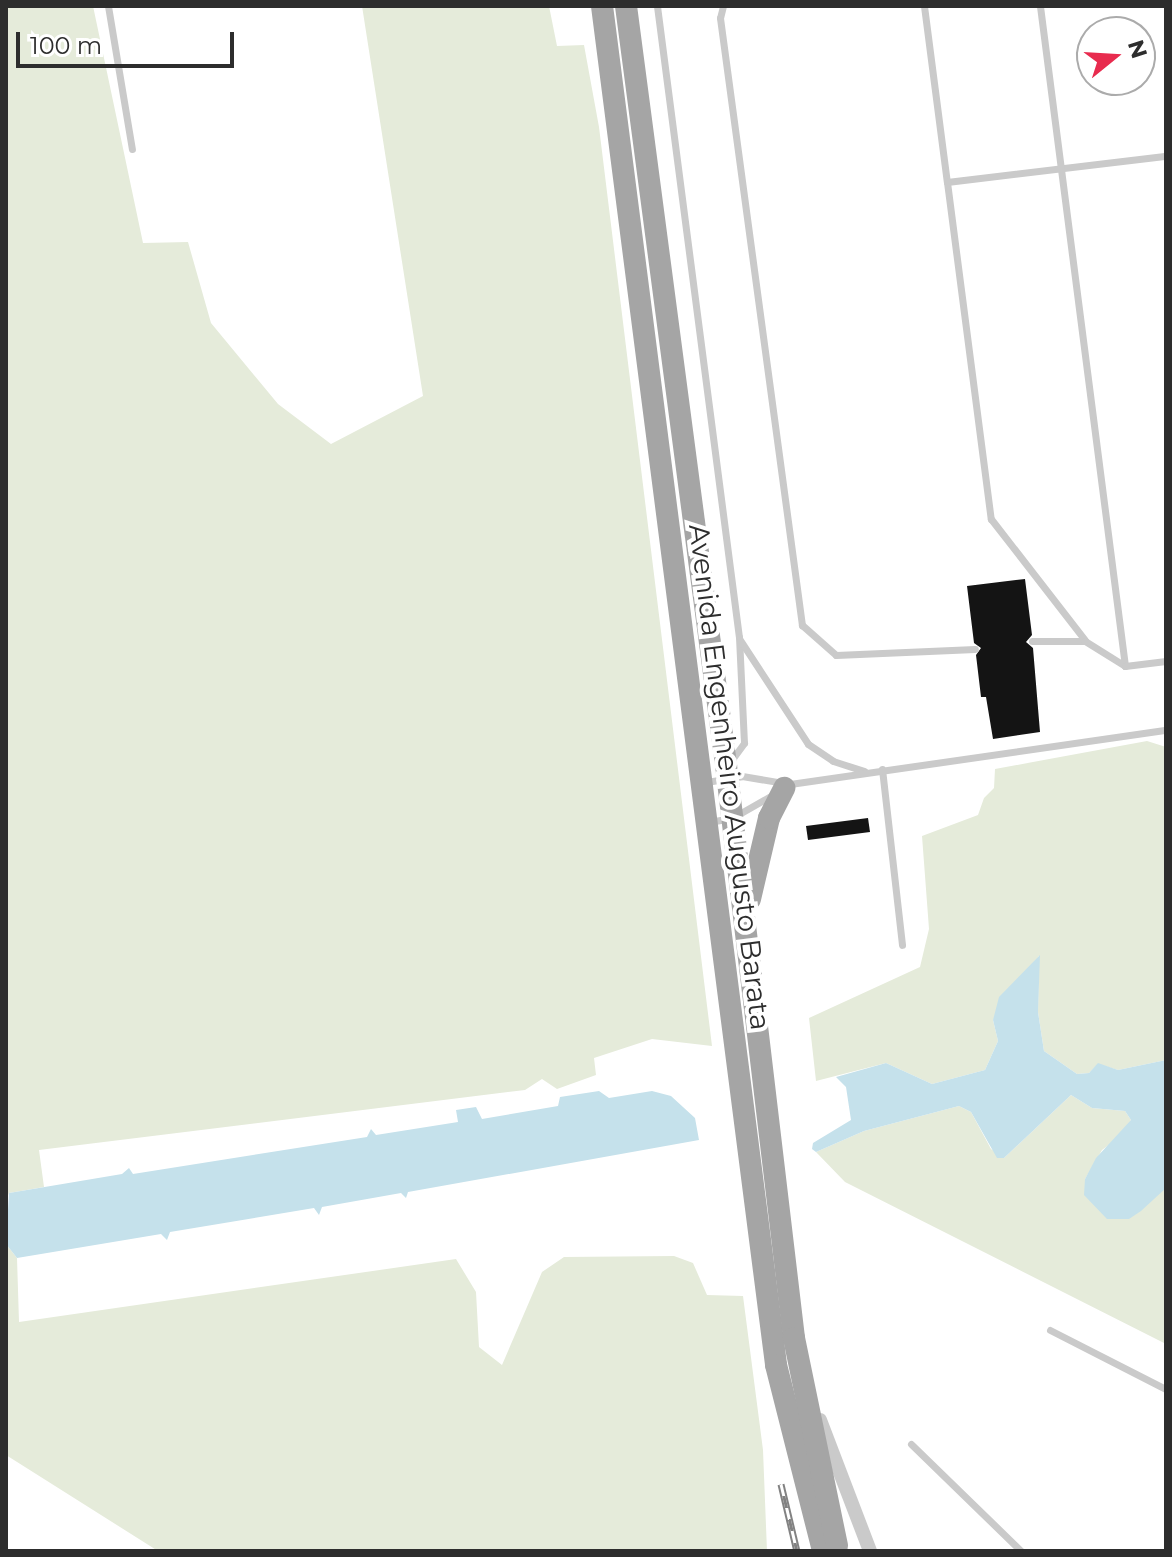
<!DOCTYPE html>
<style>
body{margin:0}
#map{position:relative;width:1172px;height:1557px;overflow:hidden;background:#fff;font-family:Montserrat,sans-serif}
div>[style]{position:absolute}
.green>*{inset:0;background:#e5ebda}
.water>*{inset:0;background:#c5e1eb}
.building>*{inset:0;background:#141414}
.lane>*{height:7px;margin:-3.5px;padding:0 3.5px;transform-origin:3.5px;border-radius:3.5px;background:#cacaca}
.street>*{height:14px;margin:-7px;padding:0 7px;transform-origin:7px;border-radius:7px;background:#cacaca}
.primary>*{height:22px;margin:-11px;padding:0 11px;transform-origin:11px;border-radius:11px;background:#a5a5a5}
.rail>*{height:7px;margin-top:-3.5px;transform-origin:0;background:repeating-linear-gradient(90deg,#fff 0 12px,#828282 0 24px);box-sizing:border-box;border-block:2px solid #828282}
span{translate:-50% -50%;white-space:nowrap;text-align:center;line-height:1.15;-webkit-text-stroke:8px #fff;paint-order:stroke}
.street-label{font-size:28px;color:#2d2d2d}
.frame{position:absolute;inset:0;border:8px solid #2d2d2d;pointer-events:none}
.north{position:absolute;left:1076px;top:16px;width:80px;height:80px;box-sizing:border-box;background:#fff;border:2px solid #ababab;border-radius:50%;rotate:72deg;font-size:22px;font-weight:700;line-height:32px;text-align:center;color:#2d2d2d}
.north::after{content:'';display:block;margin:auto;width:28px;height:36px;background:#e82b4e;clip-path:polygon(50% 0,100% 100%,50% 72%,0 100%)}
.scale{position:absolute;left:16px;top:32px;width:218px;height:36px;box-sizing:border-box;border:4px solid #2d2d2d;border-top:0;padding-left:10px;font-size:24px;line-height:28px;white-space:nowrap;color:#2d2d2d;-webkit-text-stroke:6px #fff;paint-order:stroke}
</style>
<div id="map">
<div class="green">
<div style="clip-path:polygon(6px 6px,93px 6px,143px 243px,188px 242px,211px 323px,278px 404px,331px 444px,423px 396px,362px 6px,549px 6px,557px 46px,584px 45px,599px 127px,712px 1046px,652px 1039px,594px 1058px,596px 1075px,557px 1089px,542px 1079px,525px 1090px,39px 1150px,44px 1187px,9px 1193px,6px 1201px)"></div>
<div style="clip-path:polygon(1147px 741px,1166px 747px,1166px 1060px,1118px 1070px,1098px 1064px,1089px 1073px,1077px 1074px,1044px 1051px,1038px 1012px,1039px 956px,993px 1020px,998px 1041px,985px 1070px,932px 1084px,886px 1063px,816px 1081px,809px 1018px,920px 967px,929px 929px,922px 836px,978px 815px,984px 798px,994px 788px,995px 769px)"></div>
<div style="clip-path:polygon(1071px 1095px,1092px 1108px,1125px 1111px,1131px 1120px,1122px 1135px,1102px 1150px,1085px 1179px,1160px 1192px,1166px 1188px,1166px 1344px,845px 1182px,816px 1152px,864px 1131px,959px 1106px,971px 1112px,991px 1149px,1004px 1158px)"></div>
<div style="clip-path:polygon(6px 1244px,17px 1258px,19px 1322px,456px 1259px,476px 1292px,479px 1347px,502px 1365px,542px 1272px,564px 1257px,674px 1256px,693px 1263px,707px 1295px,743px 1296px,763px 1450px,767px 1551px,158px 1551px,6px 1455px)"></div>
</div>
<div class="water">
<div style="clip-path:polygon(1040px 955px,1038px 1012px,1044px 1051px,1077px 1074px,1089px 1073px,1098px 1063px,1118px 1070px,1166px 1060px,1166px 1188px,1141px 1211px,1129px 1219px,1107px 1219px,1084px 1195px,1085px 1179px,1096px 1158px,1131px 1120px,1125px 1111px,1092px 1108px,1071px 1095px,1004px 1158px,997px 1158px,971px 1112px,959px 1106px,864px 1131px,816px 1152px,812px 1149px,813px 1143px,851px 1120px,846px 1087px,836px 1077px,886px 1063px,932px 1084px,985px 1070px,998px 1041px,993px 1020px,999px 997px)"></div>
<div style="clip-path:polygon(599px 1091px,609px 1098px,652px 1091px,671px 1096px,695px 1118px,699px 1140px,408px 1192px,406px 1198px,401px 1193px,322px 1207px,319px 1215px,314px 1208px,170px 1232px,167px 1240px,161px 1234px,17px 1258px,6px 1244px,9px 1193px,122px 1174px,129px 1168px,133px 1174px,367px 1137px,371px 1129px,376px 1135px,458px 1122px,456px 1110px,476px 1107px,482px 1119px,558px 1106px,560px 1097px)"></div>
</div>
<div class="building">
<div style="clip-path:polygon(1025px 579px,1032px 635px,1026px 642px,1033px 648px,1040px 732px,993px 739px,986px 697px,981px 697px,976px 655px,981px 648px,974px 643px,967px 586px)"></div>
<div style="clip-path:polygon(868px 818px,870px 832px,808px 840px,806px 826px)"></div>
</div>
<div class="lane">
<div style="left:108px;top:6px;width:145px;rotate:80.5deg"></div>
<div style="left:657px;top:6px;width:636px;rotate:82.6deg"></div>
<div style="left:739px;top:637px;width:106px;rotate:87.3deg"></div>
<div style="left:744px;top:743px;width:22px;rotate:126deg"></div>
<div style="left:723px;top:6px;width:12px;rotate:104deg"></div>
<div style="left:720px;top:18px;width:613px;rotate:82.31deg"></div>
<div style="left:802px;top:625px;width:45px;rotate:41.4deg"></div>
<div style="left:836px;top:655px;width:139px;rotate:-2.5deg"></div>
<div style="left:924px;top:6px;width:177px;rotate:82.6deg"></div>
<div style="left:947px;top:182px;width:221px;rotate:-6.8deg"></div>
<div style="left:947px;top:182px;width:340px;rotate:82.6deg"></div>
<div style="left:991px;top:519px;width:153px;rotate:52.2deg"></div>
<div style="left:740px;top:640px;width:124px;rotate:56.8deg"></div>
<div style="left:808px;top:744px;width:30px;rotate:34deg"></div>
<div style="left:833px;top:761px;width:33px;rotate:18deg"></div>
<div style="left:1032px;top:641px;width:53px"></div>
<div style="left:1085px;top:641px;width:47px;rotate:32deg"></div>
<div style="left:1125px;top:666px;width:665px;rotate:-97.34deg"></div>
<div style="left:1125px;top:666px;width:41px;rotate:-7deg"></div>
<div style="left:882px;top:769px;width:177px;rotate:83.5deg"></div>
<div style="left:706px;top:782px;width:36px;rotate:-9deg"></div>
<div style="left:742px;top:776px;width:49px;rotate:9.5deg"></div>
<div style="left:790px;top:784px;width:380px;rotate:-8.2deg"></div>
<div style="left:709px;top:822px;width:23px;rotate:-10deg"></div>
<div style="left:732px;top:818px;width:48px;rotate:-29.7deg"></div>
<div style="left:1050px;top:1330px;width:130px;rotate:27deg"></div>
<div style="left:911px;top:1444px;width:153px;rotate:44.2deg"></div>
</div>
<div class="street">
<div style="left:820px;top:1420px;width:140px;rotate:69.1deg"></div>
</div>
<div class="primary">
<div style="left:602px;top:6px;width:1370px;rotate:82.7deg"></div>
<div style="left:776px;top:1365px;width:192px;rotate:75.8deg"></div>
<div style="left:626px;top:6px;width:766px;rotate:82.49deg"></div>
<div style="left:726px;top:765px;width:577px;rotate:83.23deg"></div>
<div style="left:794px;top:1338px;width:212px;rotate:78.3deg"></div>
<div style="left:750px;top:899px;width:83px;rotate:-76.8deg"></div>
<div style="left:769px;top:818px;width:34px;rotate:-63deg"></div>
</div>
<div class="rail">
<div style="left:781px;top:1484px;width:69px;rotate:76.6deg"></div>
</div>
<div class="street-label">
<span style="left:730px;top:777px;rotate:83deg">Avenida Engenheiro Augusto Barata</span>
</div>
<div class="frame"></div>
<div class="north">N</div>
<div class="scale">100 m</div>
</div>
